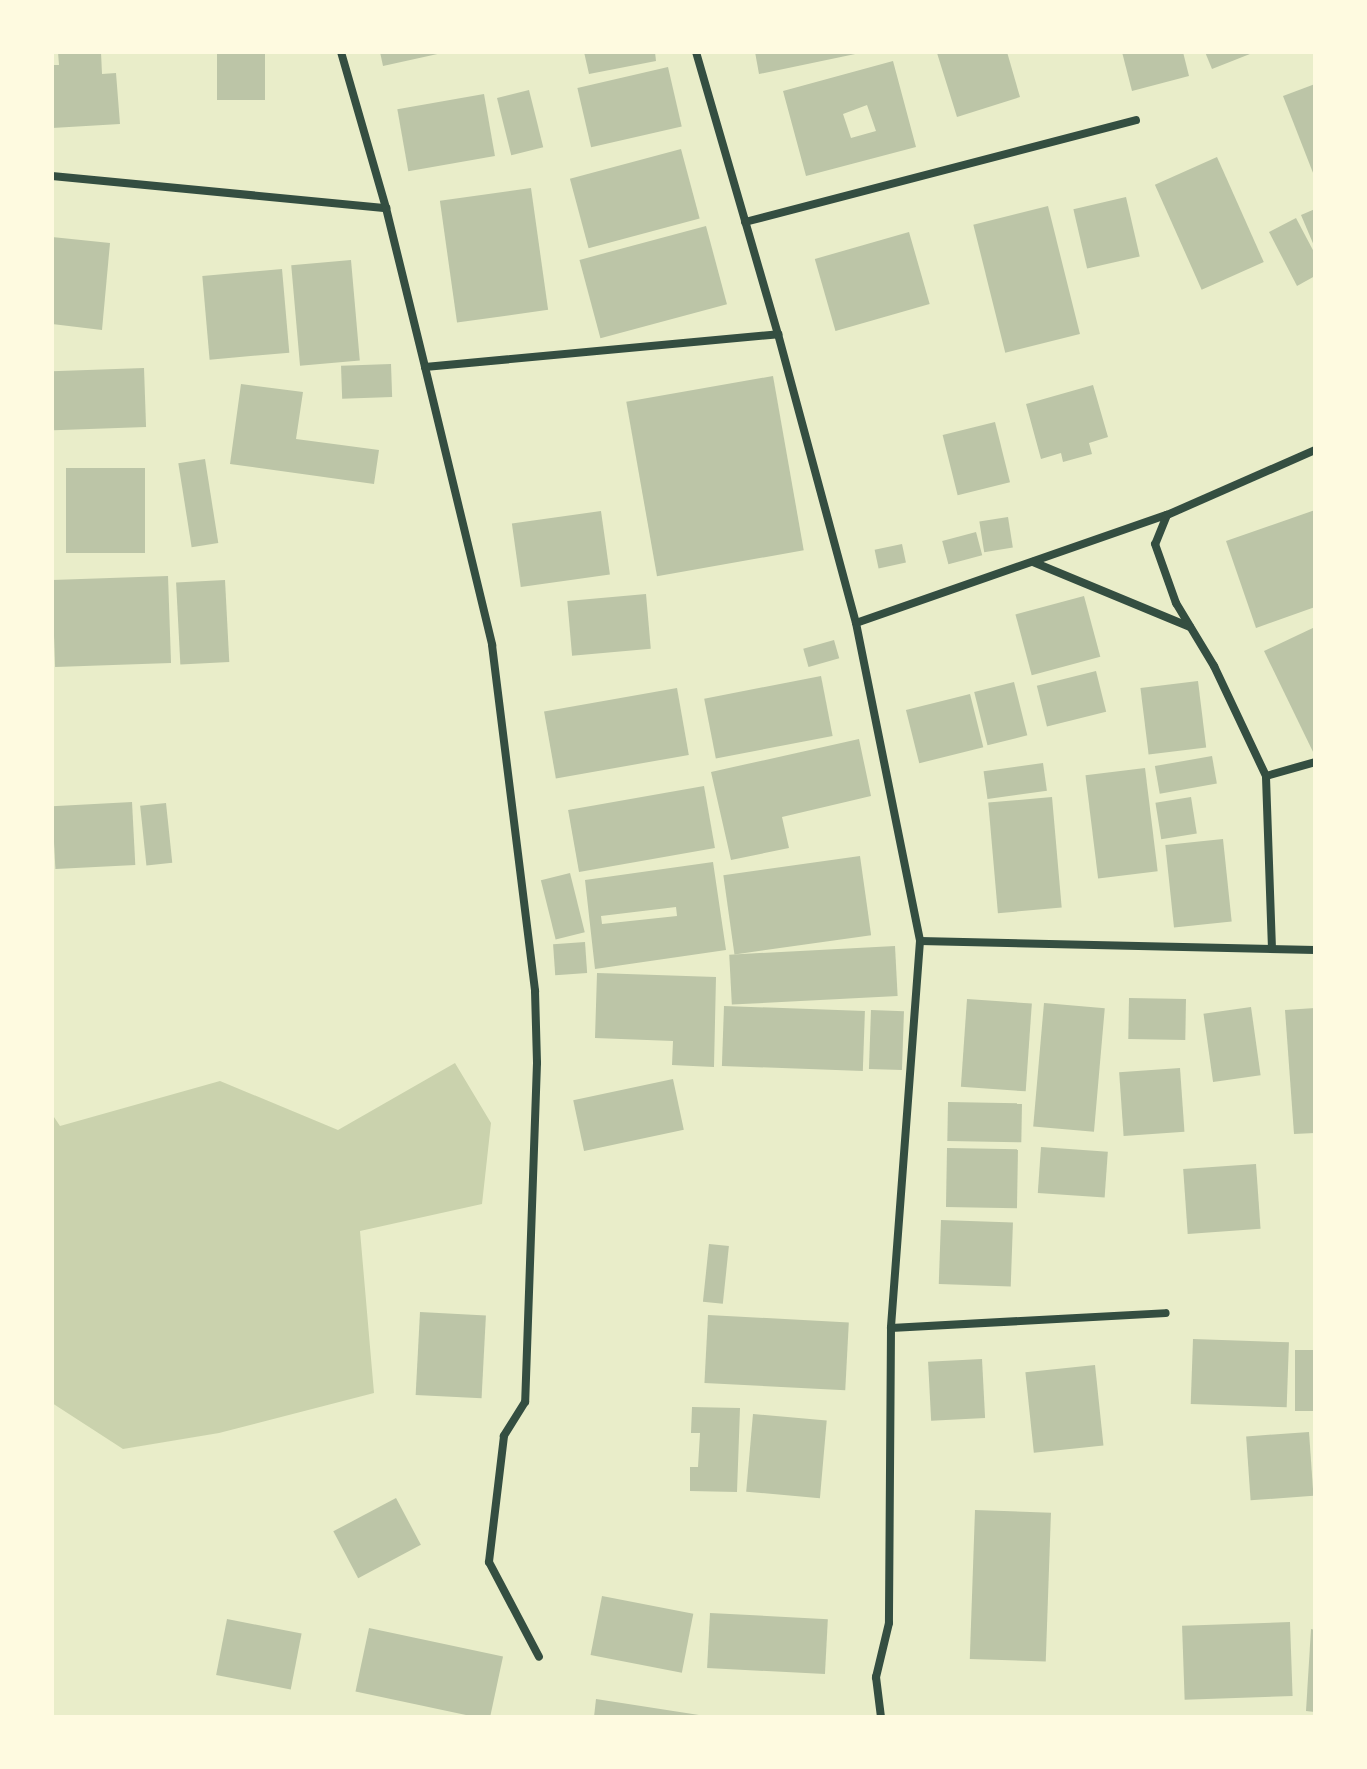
<!DOCTYPE html>
<style>
body{margin:0}
#map{position:relative;width:1367px;height:1769px;overflow:hidden;background:#e9edc9;font-family:"IBM Plex Serif",serif}
div>[style]{position:absolute}
.green>*{inset:0;background:#cad2ad}
.building>*{inset:0;background:#bcc5a7;transform-origin:0 0}
.minor>*{height:8px;margin:-4px;padding:0 4px;transform-origin:4px;border-radius:4px;background:#344e41}
span{translate:-50% -50%;white-space:nowrap;text-align:center;line-height:1.15;-webkit-text-stroke:8px #fefae0;paint-order:stroke}
.frame{position:absolute;inset:0;border:54px solid #fefae0;pointer-events:none}
</style>
<div id="map">
<div class="green">
<div style="clip-path:polygon(455px 1063px,491px 1123px,482px 1204px,360px 1231px,374px 1393px,219px 1433px,123px 1449px,52px 1403px,52px 1114px,60px 1126px,220px 1081px,338px 1130px)"></div>
</div>
<div class="building">
<div style="clip-path:polygon(58px 52px,101px 52px,102px 74px,116px 73px,120px 124px,52px 128px,52px 65px,59px 65px)"></div>
<div style="left:217px;top:52px;width:48px;height:48px"></div>
<div style="clip-path:polygon(380px 52px,442px 52px,442px 53px,383px 66px)"></div>
<div style="clip-path:polygon(584px 52px,655px 52px,656px 61px,589px 74px)"></div>
<div style="clip-path:polygon(755px 52px,860px 52px,860px 53px,759px 74px)"></div>
<div style="clip-path:polygon(1007px 52px,1020px 97px,957px 117px,937px 53px)"></div>
<div style="clip-path:polygon(1122px 52px,1183px 52px,1189px 76px,1132px 91px)"></div>
<div style="clip-path:polygon(1205px 52px,1255px 52px,1212px 69px)"></div>
<div style="clip-path:polygon(evenodd,893px 61px,916px 147px,806px 176px,783px 91px,893px 61px,867px 105px,876px 131px,851px 138px,843px 114px,867px 105px)"></div>
<div style="left:668px;top:67px;width:61px;height:93px;rotate:77deg"></div>
<div style="clip-path:polygon(1315px 84px,1315px 178px,1283px 96px)"></div>
<div style="left:529px;top:90px;width:59px;height:33px;rotate:76deg"></div>
<div style="left:484px;top:94px;width:63px;height:88px;rotate:80deg"></div>
<div style="left:681px;top:149px;width:72px;height:115px;rotate:75deg"></div>
<div style="left:1217px;top:157px;width:115px;height:68px;rotate:66deg"></div>
<div style="left:531px;top:188px;width:123px;height:92px;rotate:82deg"></div>
<div style="left:1126px;top:197px;width:61px;height:54px;rotate:77deg"></div>
<div style="left:1048px;top:206px;width:132px;height:77px;rotate:76deg"></div>
<div style="clip-path:polygon(1315px 209px,1315px 248px,1301px 215px)"></div>
<div style="clip-path:polygon(1296px 218px,1315px 254px,1315px 276px,1297px 286px,1269px 232px)"></div>
<div style="left:706px;top:226px;width:81px;height:131px;rotate:75deg"></div>
<div style="left:909px;top:232px;width:75px;height:98px;rotate:74deg"></div>
<div style="clip-path:polygon(52px 237px,110px 243px,102px 330px,52px 324px)"></div>
<div style="left:351px;top:260px;width:101px;height:60px;rotate:85deg"></div>
<div style="left:282px;top:269px;width:84px;height:80px;rotate:85deg"></div>
<div style="left:391px;top:364px;width:33px;height:50px;rotate:88deg"></div>
<div style="left:144px;top:368px;width:59px;height:92px;rotate:88deg"></div>
<div style="left:773px;top:376px;width:177px;height:149px;rotate:80deg"></div>
<div style="clip-path:polygon(241px 384px,303px 392px,296px 439px,379px 450px,374px 484px,230px 464px)"></div>
<div style="clip-path:polygon(1093px 385px,1108px 437px,1089px 443px,1092px 454px,1063px 462px,1061px 453px,1041px 459px,1026px 404px)"></div>
<div style="left:995px;top:422px;width:62px;height:54px;rotate:76deg"></div>
<div style="left:205px;top:459px;width:85px;height:27px;rotate:81deg"></div>
<div style="left:66px;top:468px;width:79px;height:85px"></div>
<div style="clip-path:polygon(1315px 510px,1315px 607px,1256px 628px,1226px 541px)"></div>
<div style="left:601px;top:511px;width:64px;height:90px;rotate:82deg"></div>
<div style="left:1008px;top:517px;width:31px;height:29px;rotate:81deg"></div>
<div style="left:976px;top:532px;width:24px;height:35px;rotate:75deg"></div>
<div style="left:902px;top:544px;width:19px;height:28px;rotate:78deg"></div>
<div style="left:168px;top:576px;width:87px;height:116px;rotate:88deg"></div>
<div style="left:225px;top:580px;width:82px;height:49px;rotate:87deg"></div>
<div style="left:646px;top:594px;width:55px;height:79px;rotate:85deg"></div>
<div style="left:1084px;top:596px;width:63px;height:71px;rotate:75deg"></div>
<div style="clip-path:polygon(1315px 627px,1315px 756px,1264px 651px)"></div>
<div style="left:834px;top:640px;width:19px;height:32px;rotate:74deg"></div>
<div style="left:1096px;top:671px;width:42px;height:61px;rotate:76deg"></div>
<div style="left:821px;top:676px;width:61px;height:119px;rotate:79deg"></div>
<div style="left:1198px;top:681px;width:67px;height:58px;rotate:83deg"></div>
<div style="left:1014px;top:682px;width:55px;height:41px;rotate:76deg"></div>
<div style="left:677px;top:688px;width:68px;height:135px;rotate:80deg"></div>
<div style="left:970px;top:694px;width:55px;height:66px;rotate:76deg"></div>
<div style="clip-path:polygon(859px 739px,871px 796px,782px 817px,789px 848px,731px 860px,711px 772px)"></div>
<div style="left:1212px;top:756px;width:28px;height:58px;rotate:80deg"></div>
<div style="left:1043px;top:763px;width:28px;height:60px;rotate:82deg"></div>
<div style="left:1145px;top:768px;width:104px;height:60px;rotate:83deg"></div>
<div style="left:704px;top:786px;width:63px;height:138px;rotate:80deg"></div>
<div style="left:1052px;top:797px;width:111px;height:64px;rotate:85deg"></div>
<div style="left:1191px;top:797px;width:37px;height:36px;rotate:81deg"></div>
<div style="left:132px;top:802px;width:63px;height:80px;rotate:87deg"></div>
<div style="left:166px;top:803px;width:60px;height:26px;rotate:84deg"></div>
<div style="left:1223px;top:839px;width:83px;height:58px;rotate:84deg"></div>
<div style="left:860px;top:856px;width:80px;height:138px;rotate:82deg"></div>
<div style="clip-path:polygon(evenodd,713px 862px,726px 950px,595px 969px,585px 880px,713px 862px,676px 907px,677px 916px,602px 924px,601px 916px,676px 907px)"></div>
<div style="left:570px;top:873px;width:61px;height:30px;rotate:76deg"></div>
<div style="left:585px;top:942px;width:31px;height:32px;rotate:86deg"></div>
<div style="left:895px;top:946px;width:50px;height:166px;rotate:87deg"></div>
<div style="clip-path:polygon(597px 973px,716px 977px,714px 1067px,672px 1065px,673px 1041px,595px 1038px)"></div>
<div style="left:1129px;top:998px;width:57px;height:41px;rotate:1deg"></div>
<div style="left:967px;top:999px;width:65px;height:88px;rotate:4deg"></div>
<div style="left:1044px;top:1003px;width:61px;height:124px;rotate:5deg"></div>
<div style="left:724px;top:1006px;width:141px;height:60px;rotate:2deg"></div>
<div style="left:1251px;top:1007px;width:69px;height:48px;rotate:82deg"></div>
<div style="clip-path:polygon(1315px 1008px,1315px 1133px,1294px 1134px,1285px 1010px)"></div>
<div style="left:871px;top:1010px;width:33px;height:59px;rotate:2deg"></div>
<div style="left:1180px;top:1068px;width:64px;height:61px;rotate:86deg"></div>
<div style="left:673px;top:1079px;width:52px;height:102px;rotate:78deg"></div>
<div style="left:948px;top:1102px;width:74px;height:39px;rotate:1deg"></div>
<div style="left:1041px;top:1147px;width:67px;height:46px;rotate:4deg"></div>
<div style="left:947px;top:1148px;width:71px;height:59px;rotate:1deg"></div>
<div style="left:1256px;top:1164px;width:65px;height:73px;rotate:86deg"></div>
<div style="left:941px;top:1220px;width:72px;height:64px;rotate:2deg"></div>
<div style="left:709px;top:1244px;width:20px;height:58px;rotate:6deg"></div>
<div style="left:420px;top:1312px;width:66px;height:83px;rotate:3deg"></div>
<div style="left:708px;top:1315px;width:141px;height:68px;rotate:3deg"></div>
<div style="left:1193px;top:1339px;width:96px;height:65px;rotate:2deg"></div>
<div style="left:1295px;top:1350px;width:20px;height:61px"></div>
<div style="left:982px;top:1359px;width:59px;height:54px;rotate:87deg"></div>
<div style="left:1095px;top:1365px;width:81px;height:70px;rotate:84deg"></div>
<div style="clip-path:polygon(692px 1407px,740px 1408px,737px 1492px,690px 1491px,690px 1467px,698px 1467px,700px 1433px,691px 1433px)"></div>
<div style="left:753px;top:1414px;width:74px;height:78px;rotate:5deg"></div>
<div style="left:1309px;top:1432px;width:64px;height:63px;rotate:86deg"></div>
<div style="left:396px;top:1498px;width:53px;height:71px;rotate:62deg"></div>
<div style="left:975px;top:1510px;width:76px;height:149px;rotate:2deg"></div>
<div style="left:602px;top:1596px;width:93px;height:60px;rotate:11deg"></div>
<div style="left:710px;top:1613px;width:118px;height:55px;rotate:3deg"></div>
<div style="left:227px;top:1619px;width:76px;height:57px;rotate:11deg"></div>
<div style="left:1290px;top:1622px;width:74px;height:108px;rotate:88deg"></div>
<div style="left:369px;top:1628px;width:137px;height:65px;rotate:12deg"></div>
<div style="clip-path:polygon(1311px 1629px,1315px 1630px,1315px 1712px,1306px 1711px)"></div>
<div style="clip-path:polygon(596px 1699px,699px 1715px,699px 1717px,594px 1717px)"></div>
</div>
<div class="minor">
<div style="left:341px;top:52px;width:162px;rotate:73.9deg"></div>
<div style="left:696px;top:52px;width:294px;rotate:73.8deg"></div>
<div style="left:52px;top:176px;width:336px;rotate:5.5deg"></div>
<div style="left:386px;top:208px;width:164px;rotate:76.2deg"></div>
<div style="left:425px;top:367px;width:355px;rotate:-5.3deg"></div>
<div style="left:778px;top:334px;width:299px;rotate:74.9deg"></div>
<div style="left:856px;top:623px;width:329px;rotate:-19.2deg"></div>
<div style="left:1167px;top:515px;width:162px;rotate:-23.7deg"></div>
<div style="left:745px;top:222px;width:404px;rotate:-14.6deg"></div>
<div style="left:425px;top:367px;width:286px;rotate:76.4deg"></div>
<div style="left:492px;top:645px;width:349px;rotate:82.9deg"></div>
<div style="left:535px;top:991px;width:72px;rotate:88.4deg"></div>
<div style="left:537px;top:1063px;width:339px;rotate:92deg"></div>
<div style="left:525px;top:1402px;width:40px;rotate:122deg"></div>
<div style="left:504px;top:1436px;width:127px;rotate:96.8deg"></div>
<div style="left:489px;top:1562px;width:107px;rotate:62.2deg"></div>
<div style="left:1167px;top:515px;width:31px;rotate:112deg"></div>
<div style="left:1155px;top:544px;width:63px;rotate:70.4deg"></div>
<div style="left:1176px;top:603px;width:74px;rotate:58.9deg"></div>
<div style="left:1214px;top:666px;width:122px;rotate:64.7deg"></div>
<div style="left:1033px;top:562px;width:170px;rotate:22.5deg"></div>
<div style="left:856px;top:623px;width:324px;rotate:78.6deg"></div>
<div style="left:920px;top:941px;width:388px;rotate:94.3deg"></div>
<div style="left:891px;top:1328px;width:295px;rotate:90.4deg"></div>
<div style="left:889px;top:1623px;width:56px;rotate:103.5deg"></div>
<div style="left:876px;top:1677px;width:40px;rotate:82.9deg"></div>
<div style="left:920px;top:941px;width:395px;rotate:1.3deg"></div>
<div style="left:1272px;top:949px;width:173px;rotate:-92deg"></div>
<div style="left:1266px;top:776px;width:51px;rotate:-15.9deg"></div>
<div style="left:891px;top:1328px;width:275px;rotate:-3.1deg"></div>
</div>
<div class="frame"></div>
</div>
